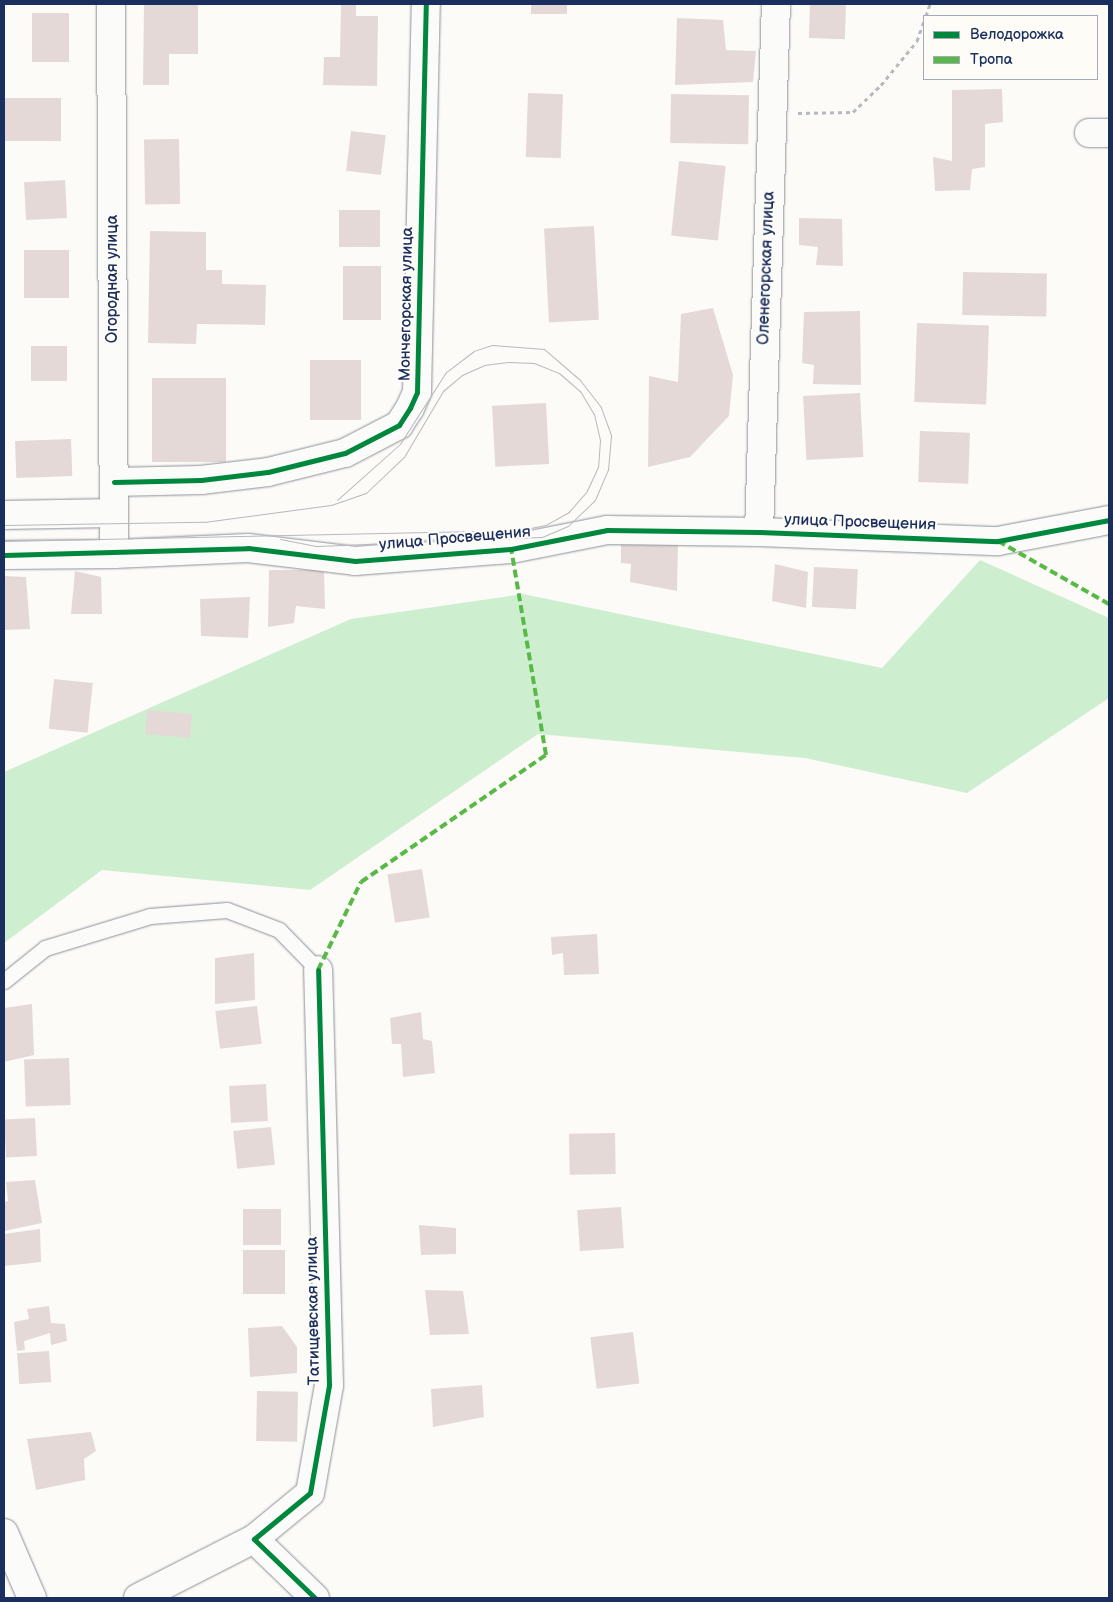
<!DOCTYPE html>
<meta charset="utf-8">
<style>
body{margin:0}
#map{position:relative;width:1113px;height:1602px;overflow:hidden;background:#fcfbf8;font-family:"Balsamiq Sans",sans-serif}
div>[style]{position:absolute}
.green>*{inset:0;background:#cdefcf}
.building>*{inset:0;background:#e4d9d6;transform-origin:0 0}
.path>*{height:3px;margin-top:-1.5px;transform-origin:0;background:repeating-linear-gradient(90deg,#b6b9bd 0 4px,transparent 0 8px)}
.roads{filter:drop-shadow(0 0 1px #8c9097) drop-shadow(0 0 1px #8c9097)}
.lane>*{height:15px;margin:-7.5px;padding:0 7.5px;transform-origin:7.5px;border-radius:7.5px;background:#fbfbf9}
.street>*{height:28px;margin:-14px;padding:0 14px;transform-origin:14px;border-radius:14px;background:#fbfbf9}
.secondary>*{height:28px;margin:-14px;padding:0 14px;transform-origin:14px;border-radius:14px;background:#fbfbf9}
.tram>*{height:1px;margin:-0.5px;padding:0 0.5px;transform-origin:0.5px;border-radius:0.5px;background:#b6b9bd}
.quiet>*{height:4px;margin-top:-2px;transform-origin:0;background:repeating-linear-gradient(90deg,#58b947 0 8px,transparent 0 12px)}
.cycleway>*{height:5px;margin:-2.5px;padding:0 2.5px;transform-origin:2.5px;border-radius:2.5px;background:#00873e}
span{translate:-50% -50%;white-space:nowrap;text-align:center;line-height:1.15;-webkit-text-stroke:4.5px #fdfcf7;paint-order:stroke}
.street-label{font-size:16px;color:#1b2f5e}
.frame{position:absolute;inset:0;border:5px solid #1b2f5e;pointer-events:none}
.legend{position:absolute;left:923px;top:15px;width:175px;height:65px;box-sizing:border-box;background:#fdfcf7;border:1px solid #a3aaba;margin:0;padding:6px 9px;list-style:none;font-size:15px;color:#1b2f5e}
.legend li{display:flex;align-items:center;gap:10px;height:25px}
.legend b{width:25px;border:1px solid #a3aaba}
</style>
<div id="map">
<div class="green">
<div style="clip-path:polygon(980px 560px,1109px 618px,1109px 698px,967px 793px,805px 758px,538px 734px,310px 890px,102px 870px,4px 943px,4px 772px,351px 619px,523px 594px,882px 668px)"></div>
</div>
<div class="building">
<div style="clip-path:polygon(341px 4px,356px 4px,356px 16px,378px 16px,377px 86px,323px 85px,324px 57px,340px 57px)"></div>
<div style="left:531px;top:4px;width:36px;height:10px"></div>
<div style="left:810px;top:4px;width:36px;height:34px;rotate:2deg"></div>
<div style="clip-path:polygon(144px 5px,198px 5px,198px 54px,169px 54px,169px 85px,143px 85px)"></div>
<div style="left:32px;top:13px;width:37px;height:49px"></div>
<div style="clip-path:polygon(677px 18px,723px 20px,726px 50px,756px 51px,753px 82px,675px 85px)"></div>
<div style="clip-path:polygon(1002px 89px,1003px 122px,985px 124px,985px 167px,972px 169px,970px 190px,935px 191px,933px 157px,952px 161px,952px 90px)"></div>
<div style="left:528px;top:93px;width:35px;height:64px;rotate:2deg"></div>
<div style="left:671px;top:94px;width:78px;height:49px;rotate:1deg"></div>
<div style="left:5px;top:98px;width:56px;height:43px"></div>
<div style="left:351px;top:131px;width:35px;height:40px;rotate:7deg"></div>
<div style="left:179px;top:139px;width:65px;height:35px;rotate:89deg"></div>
<div style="left:679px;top:161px;width:47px;height:75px;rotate:6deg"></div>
<div style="left:65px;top:180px;width:38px;height:41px;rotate:87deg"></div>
<div style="left:339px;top:210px;width:41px;height:37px"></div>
<div style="clip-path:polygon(799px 218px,842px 219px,843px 266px,816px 265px,818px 247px,799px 245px)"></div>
<div style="left:594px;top:226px;width:94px;height:50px;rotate:87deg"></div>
<div style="clip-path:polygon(150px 231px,206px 232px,206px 270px,222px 270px,222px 284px,266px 285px,265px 325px,197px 324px,196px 344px,148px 343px)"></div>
<div style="left:24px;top:250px;width:45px;height:48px"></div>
<div style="left:381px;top:266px;width:54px;height:38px;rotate:90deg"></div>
<div style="left:963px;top:272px;width:84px;height:43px;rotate:1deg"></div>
<div style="clip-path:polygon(713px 308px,733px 375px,729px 416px,690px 457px,648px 467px,649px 376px,678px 382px,681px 314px)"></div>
<div style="clip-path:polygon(860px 311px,861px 385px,813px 384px,814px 365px,802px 363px,804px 312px)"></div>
<div style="left:917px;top:323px;width:72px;height:79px;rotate:2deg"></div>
<div style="left:31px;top:346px;width:36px;height:35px"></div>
<div style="left:310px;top:360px;width:51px;height:60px"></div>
<div style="left:152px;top:378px;width:74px;height:84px"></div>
<div style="left:860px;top:393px;width:64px;height:57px;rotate:87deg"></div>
<div style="left:546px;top:403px;width:61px;height:54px;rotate:87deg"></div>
<div style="left:920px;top:431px;width:50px;height:51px;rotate:2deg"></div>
<div style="left:71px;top:439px;width:37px;height:56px;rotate:88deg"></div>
<div style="clip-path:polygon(621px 542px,678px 543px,677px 591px,630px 582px,631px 564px,621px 563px)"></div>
<div style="clip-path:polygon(775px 564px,808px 572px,806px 608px,772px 601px)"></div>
<div style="left:814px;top:567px;width:44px;height:40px;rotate:3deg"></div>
<div style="clip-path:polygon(269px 570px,324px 570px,325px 609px,296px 606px,294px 623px,268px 627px)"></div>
<div style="clip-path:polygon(75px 571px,101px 577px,102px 614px,71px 614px)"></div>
<div style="clip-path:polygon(4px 576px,26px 577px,30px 629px,4px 630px)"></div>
<div style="clip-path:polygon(250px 597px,248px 638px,201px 636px,200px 599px)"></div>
<div style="left:54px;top:679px;width:39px;height:50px;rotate:6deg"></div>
<div style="left:192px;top:714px;width:24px;height:45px;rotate:95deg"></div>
<div style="left:422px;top:869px;width:49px;height:35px;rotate:81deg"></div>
<div style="clip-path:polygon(597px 934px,599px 974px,564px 975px,563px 953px,552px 955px,551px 937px)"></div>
<div style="clip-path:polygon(254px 953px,255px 1000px,215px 1004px,215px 958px)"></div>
<div style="clip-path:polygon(32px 1004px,34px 1055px,4px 1062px,4px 1008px)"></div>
<div style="left:257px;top:1006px;width:38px;height:42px;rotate:83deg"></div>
<div style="clip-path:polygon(421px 1012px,423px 1039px,432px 1041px,435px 1073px,403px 1077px,401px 1044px,392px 1044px,390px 1018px)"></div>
<div style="left:69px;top:1058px;width:47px;height:45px;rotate:88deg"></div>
<div style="left:266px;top:1084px;width:37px;height:37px;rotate:87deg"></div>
<div style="left:35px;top:1118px;width:38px;height:31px;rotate:87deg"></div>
<div style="left:271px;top:1127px;width:38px;height:38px;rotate:84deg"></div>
<div style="left:615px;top:1133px;width:41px;height:46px;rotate:89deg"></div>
<div style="clip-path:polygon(35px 1180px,42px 1223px,4px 1231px,4px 1202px,8px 1201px,6px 1182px)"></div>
<div style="left:621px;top:1207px;width:41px;height:44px;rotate:86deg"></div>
<div style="left:281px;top:1209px;width:36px;height:38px;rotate:90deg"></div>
<div style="clip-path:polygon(419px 1225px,456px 1228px,456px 1254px,421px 1255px)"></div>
<div style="clip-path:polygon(40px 1229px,41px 1262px,4px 1266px,4px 1234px)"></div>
<div style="left:285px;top:1250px;width:44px;height:42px;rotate:90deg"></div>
<div style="clip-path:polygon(425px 1290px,463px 1291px,469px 1334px,430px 1335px)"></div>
<div style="clip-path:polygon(49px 1306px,51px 1323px,65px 1324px,67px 1341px,51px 1345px,50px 1333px,24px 1341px,25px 1350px,17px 1351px,14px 1322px,29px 1319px,27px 1309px)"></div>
<div style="clip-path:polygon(282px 1326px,297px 1347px,297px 1373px,250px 1377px,248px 1328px)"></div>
<div style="left:633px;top:1332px;width:52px;height:43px;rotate:83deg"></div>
<div style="left:49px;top:1351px;width:31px;height:32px;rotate:86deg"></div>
<div style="clip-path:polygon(482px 1385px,484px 1417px,433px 1427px,431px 1389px)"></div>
<div style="left:257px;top:1391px;width:41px;height:50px;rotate:1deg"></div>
<div style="clip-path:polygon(91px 1432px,96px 1451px,84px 1459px,85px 1480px,36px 1490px,27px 1439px)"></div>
</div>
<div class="path">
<div style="left:926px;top:16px;width:13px;rotate:-72deg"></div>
<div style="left:798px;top:113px;width:55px;rotate:-1deg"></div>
<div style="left:853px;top:112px;width:39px;rotate:-44deg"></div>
<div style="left:881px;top:85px;width:57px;rotate:-50.7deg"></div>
<div style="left:917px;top:41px;width:21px;rotate:-71deg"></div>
</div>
<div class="roads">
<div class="lane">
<div style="left:4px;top:981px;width:53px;rotate:-38.8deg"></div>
<div style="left:45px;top:948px;width:110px;rotate:-16.9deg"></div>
<div style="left:150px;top:916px;width:77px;rotate:-4.5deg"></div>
<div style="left:227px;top:910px;width:56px;rotate:21deg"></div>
<div style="left:279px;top:930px;width:56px;rotate:45.7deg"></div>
</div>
<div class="street">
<div style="left:1089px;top:133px;width:20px"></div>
<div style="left:114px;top:482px;width:87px;rotate:-1.3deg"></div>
<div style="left:201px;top:480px;width:67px;rotate:-6.8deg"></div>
<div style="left:268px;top:472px;width:79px;rotate:-13.9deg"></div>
<div style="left:345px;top:453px;width:61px;rotate:-27.4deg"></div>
<div style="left:399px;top:425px;width:20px;rotate:-57deg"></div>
<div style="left:410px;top:408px;width:17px;rotate:-66deg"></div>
<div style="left:417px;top:392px;width:388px;rotate:-88.7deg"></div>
<div style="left:4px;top:515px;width:110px;rotate:-1deg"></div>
<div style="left:759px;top:532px;width:528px;rotate:-88.16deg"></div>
<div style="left:114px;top:554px;width:134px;rotate:-2.6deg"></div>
<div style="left:248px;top:548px;width:108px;rotate:6.9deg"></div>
<div style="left:355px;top:561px;width:156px;rotate:-4.4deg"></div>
<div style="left:511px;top:549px;width:98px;rotate:-11.2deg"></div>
<div style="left:607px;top:530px;width:152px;rotate:0.8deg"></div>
<div style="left:759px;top:532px;width:239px;rotate:2.2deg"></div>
<div style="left:998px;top:541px;width:113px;rotate:-10.7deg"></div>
<div style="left:4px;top:1533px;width:71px;rotate:66.7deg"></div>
<div style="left:138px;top:1598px;width:130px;rotate:-27deg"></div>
<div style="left:315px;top:1598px;width:85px;rotate:-136deg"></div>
<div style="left:254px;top:1539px;width:72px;rotate:-39.4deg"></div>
<div style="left:310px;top:1493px;width:110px;rotate:-80deg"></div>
<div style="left:329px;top:1385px;width:415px;rotate:-91.5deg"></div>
</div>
<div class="secondary">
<div style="left:4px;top:555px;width:110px;rotate:-0.5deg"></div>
<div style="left:114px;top:554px;width:550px;rotate:-90.31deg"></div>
</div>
</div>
<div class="tram">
<div style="left:4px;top:525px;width:200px;rotate:-0.9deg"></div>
<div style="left:204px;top:522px;width:128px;rotate:-7.6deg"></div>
<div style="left:331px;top:505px;width:37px;rotate:-19deg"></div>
<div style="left:366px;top:493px;width:52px;rotate:-43.5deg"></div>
<div style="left:404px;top:457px;width:77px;rotate:-59.4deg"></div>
<div style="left:443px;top:391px;width:25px;rotate:-40deg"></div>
<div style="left:462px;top:375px;width:24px;rotate:-24deg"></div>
<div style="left:484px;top:365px;width:24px;rotate:-7deg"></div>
<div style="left:508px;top:362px;width:26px;rotate:2deg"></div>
<div style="left:534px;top:363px;width:27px;rotate:22deg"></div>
<div style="left:559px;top:373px;width:28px;rotate:41deg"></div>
<div style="left:580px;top:391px;width:27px;rotate:59deg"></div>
<div style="left:594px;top:414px;width:27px;rotate:77deg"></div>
<div style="left:600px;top:440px;width:27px;rotate:94deg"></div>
<div style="left:598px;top:467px;width:26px;rotate:115deg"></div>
<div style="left:587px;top:491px;width:28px;rotate:131deg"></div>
<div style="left:569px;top:512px;width:26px;rotate:151deg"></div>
<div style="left:546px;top:525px;width:26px;rotate:169deg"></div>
<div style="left:520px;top:530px;width:516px;rotate:178.78deg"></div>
<div style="left:280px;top:539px;width:38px;rotate:11deg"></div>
<div style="left:317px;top:546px;width:225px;rotate:-2.3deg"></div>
<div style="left:542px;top:537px;width:28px;rotate:-23deg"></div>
<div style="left:568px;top:526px;width:37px;rotate:-44deg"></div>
<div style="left:595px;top:500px;width:33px;rotate:-67deg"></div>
<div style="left:608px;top:470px;width:35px;rotate:-85deg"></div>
<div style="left:611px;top:435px;width:30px;rotate:-110deg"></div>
<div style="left:601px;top:407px;width:34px;rotate:-128deg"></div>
<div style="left:580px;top:380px;width:48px;rotate:-139.3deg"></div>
<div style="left:544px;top:349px;width:52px;rotate:-175.6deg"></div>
<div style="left:492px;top:345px;width:19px;rotate:162deg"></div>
<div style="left:474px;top:351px;width:35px;rotate:143deg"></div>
<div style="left:446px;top:372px;width:85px;rotate:122.6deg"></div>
<div style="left:400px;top:444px;width:84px;rotate:138.4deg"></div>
</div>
<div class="quiet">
<div style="left:998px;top:541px;width:128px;rotate:29.6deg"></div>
<div style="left:318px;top:970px;width:98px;rotate:-64deg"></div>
<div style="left:361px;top:882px;width:224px;rotate:-34.5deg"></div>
<div style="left:546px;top:755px;width:209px;rotate:-99.6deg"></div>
</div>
<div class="cycleway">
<div style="left:114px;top:482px;width:87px;rotate:-1.3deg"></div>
<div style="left:201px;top:480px;width:67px;rotate:-6.8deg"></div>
<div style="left:268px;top:472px;width:79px;rotate:-13.9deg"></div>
<div style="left:345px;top:453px;width:61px;rotate:-27.4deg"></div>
<div style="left:399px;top:425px;width:20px;rotate:-57deg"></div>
<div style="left:410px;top:408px;width:17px;rotate:-66deg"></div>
<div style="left:417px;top:392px;width:388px;rotate:-88.7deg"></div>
<div style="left:4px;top:555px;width:244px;rotate:-1.6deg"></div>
<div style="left:248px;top:548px;width:108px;rotate:6.9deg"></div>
<div style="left:355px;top:561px;width:156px;rotate:-4.4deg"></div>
<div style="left:511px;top:549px;width:98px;rotate:-11.2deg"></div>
<div style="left:607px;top:530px;width:152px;rotate:0.8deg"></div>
<div style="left:759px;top:532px;width:239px;rotate:2.2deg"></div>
<div style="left:998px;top:541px;width:113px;rotate:-10.7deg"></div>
<div style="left:315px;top:1598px;width:85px;rotate:-136deg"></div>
<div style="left:254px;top:1539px;width:72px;rotate:-39.4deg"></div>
<div style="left:310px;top:1493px;width:110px;rotate:-80deg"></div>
<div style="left:329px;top:1385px;width:415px;rotate:-91.5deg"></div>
</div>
<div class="street-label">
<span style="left:767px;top:268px;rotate:-88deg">Оленегорская улица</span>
<span style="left:113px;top:279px;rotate:-90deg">Огородная улица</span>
<span style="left:407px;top:304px;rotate:-89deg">Мончегорская улица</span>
<span style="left:860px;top:523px;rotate:2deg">улица Просвещения</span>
<span style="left:455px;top:539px;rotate:-5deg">улица Просвещения</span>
<span style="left:314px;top:1311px;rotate:-91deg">Татищевская улица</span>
</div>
<div class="frame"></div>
<ul class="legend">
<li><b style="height:6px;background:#00873e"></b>Велодорожка</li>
<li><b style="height:6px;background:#58b947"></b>Тропа</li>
</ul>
</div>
